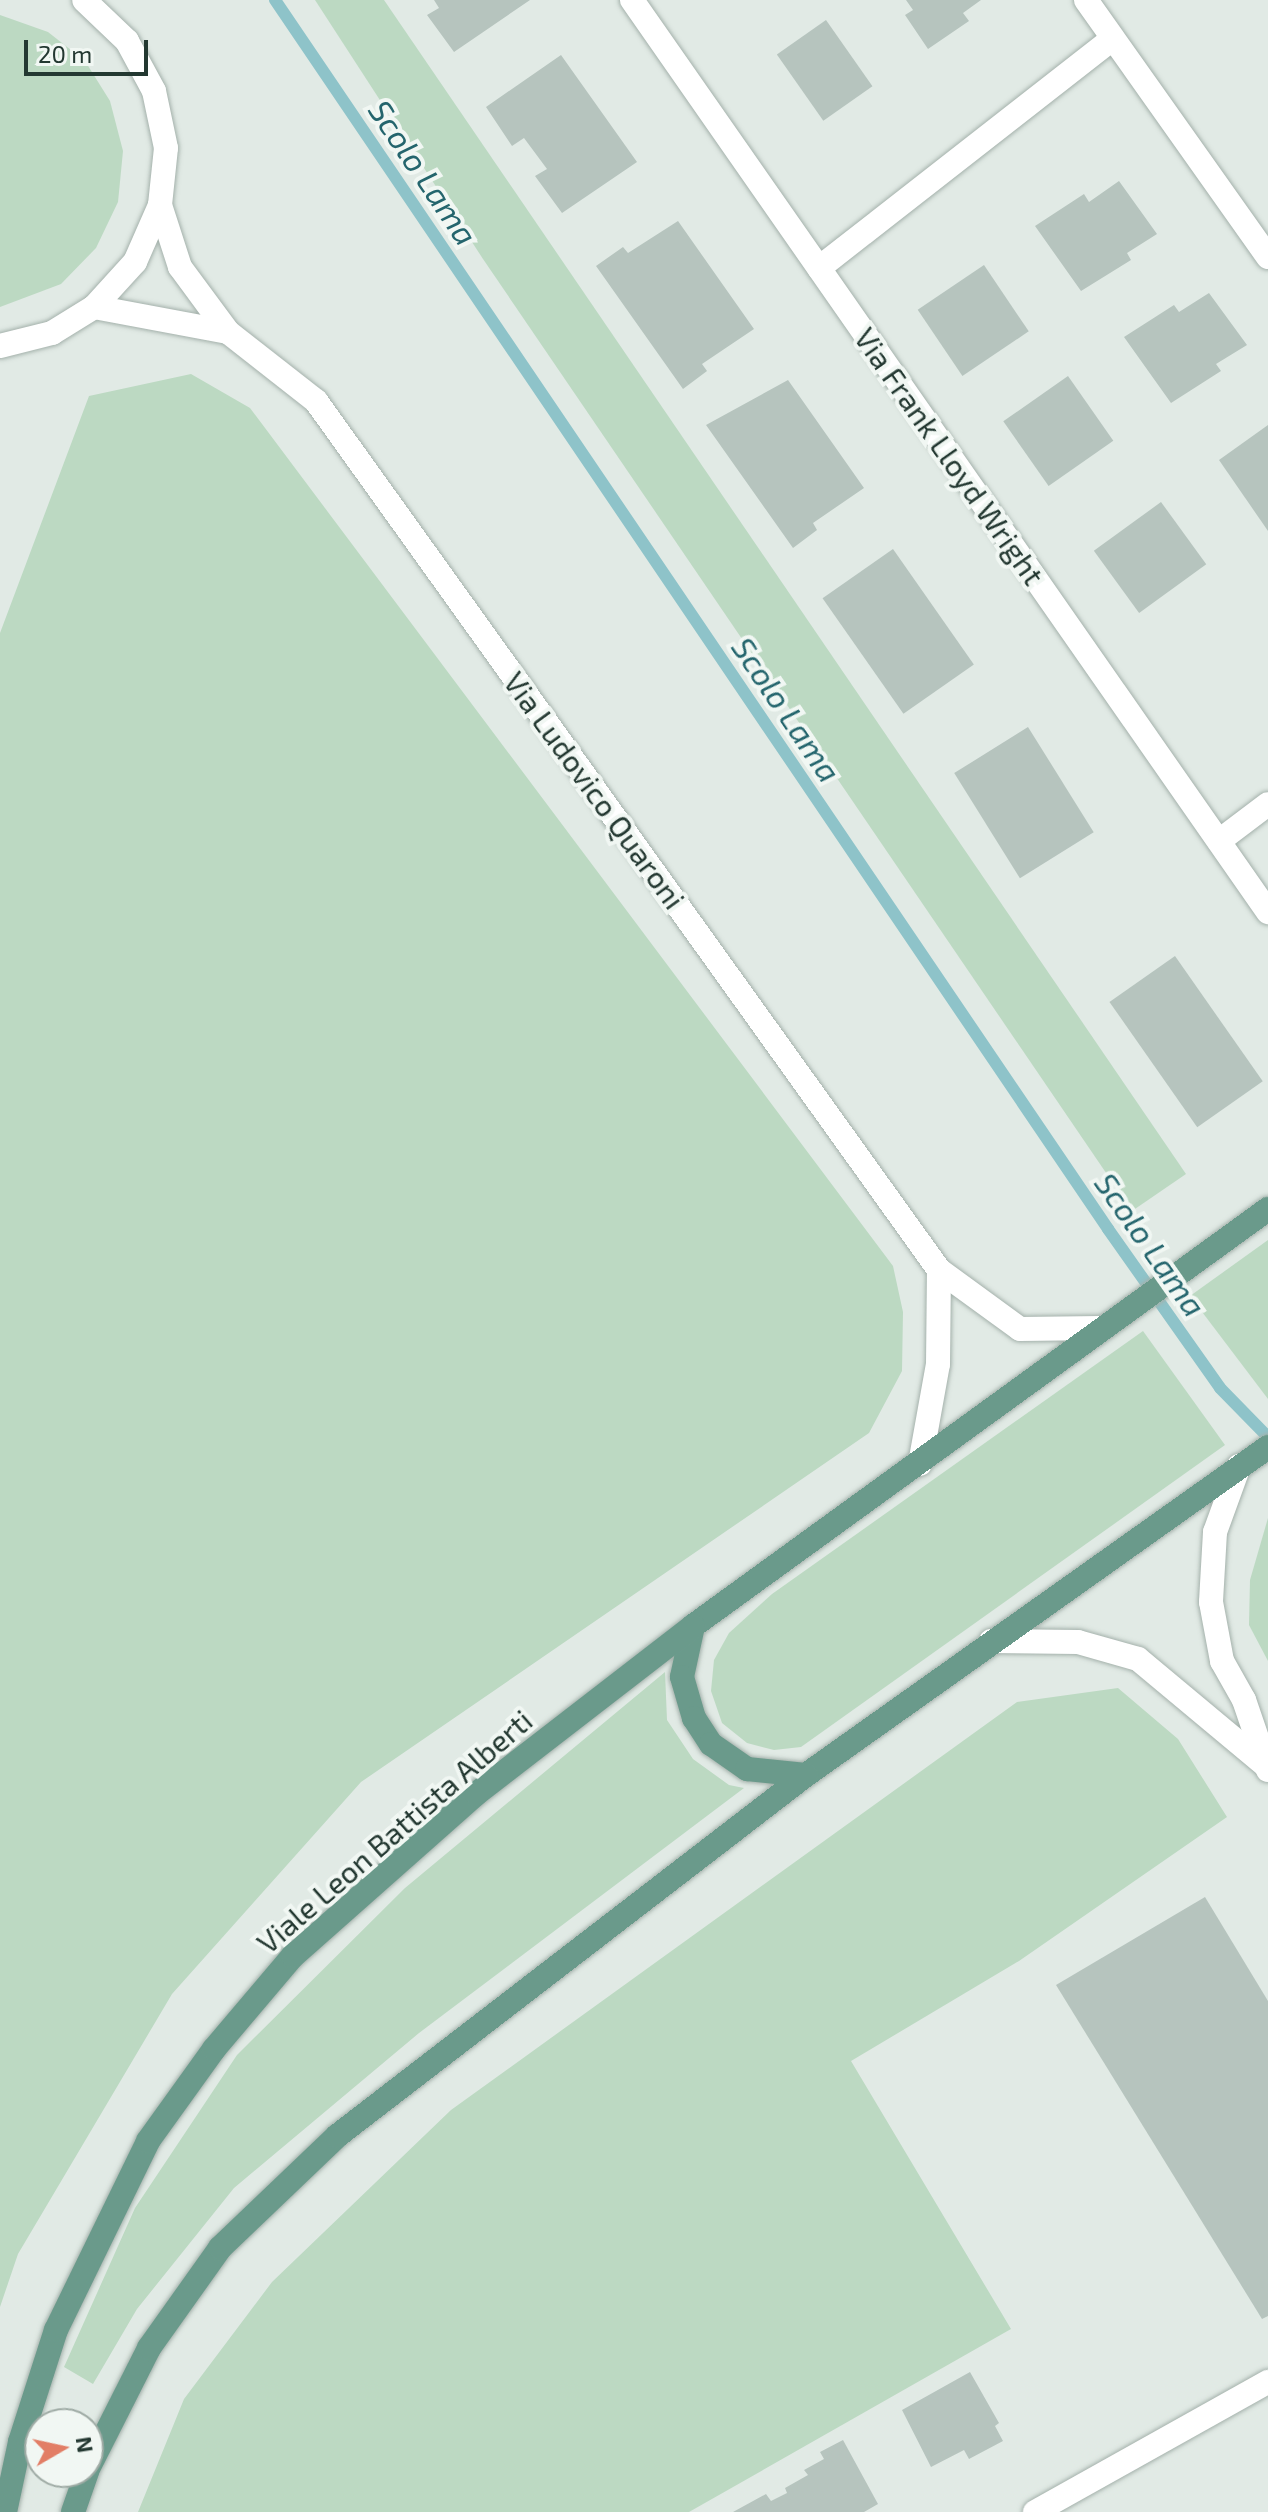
<!DOCTYPE html>
<style>
body{margin:0}
#map{position:relative;width:1268px;height:2512px;overflow:hidden;background:#e1eae5;font-family:"Exo 2",sans-serif}
div>[style]{position:absolute}
.green>*{inset:0;background:#bcd9c2}
.stream>*{height:12px;margin:-6px;padding:0 6px;transform-origin:6px;border-radius:6px;background:#8ec3c9}
.building>*{inset:0;background:#b6c4be;transform-origin:0 0}
.roads{filter:drop-shadow(0 0 2px #a4b1ab) drop-shadow(0 0 2px #a4b1ab)}
.minor>*{height:24px;margin:-12px;padding:0 12px;transform-origin:12px;border-radius:12px;background:#fff}
.major>*{height:24px;margin:-12px;padding:0 12px;transform-origin:12px;border-radius:12px;background:#6a9a8b}
span{translate:-50% -50%;white-space:nowrap;text-align:center;line-height:1.15;-webkit-text-stroke:8px #f1f7f3;paint-order:stroke}
.street-label{font-size:30px;color:#233831}
.water-label{font-size:32px;color:#24656d;font-style:italic}
.north{position:absolute;left:24px;top:2408px;width:80px;height:80px;box-sizing:border-box;background:#f1f7f3;border:2px solid #9faba5;border-radius:50%;rotate:81deg;font-size:22px;font-weight:700;line-height:32px;text-align:center;color:#233831}
.north::after{content:'';display:block;margin:auto;width:28px;height:36px;background:#e27e66;clip-path:polygon(50% 0,100% 100%,50% 72%,0 100%)}
.scale{position:absolute;left:24px;top:40px;width:124px;height:36px;box-sizing:border-box;border:4px solid #233831;border-top:0;padding-left:10px;font-size:24px;line-height:28px;white-space:nowrap;color:#233831;-webkit-text-stroke:6px #f1f7f3;paint-order:stroke}
</style>
<div id="map">
<div class="green">
<div style="clip-path:polygon(315px 0,384px 0,1186px 1174px,1132px 1211px,483px 259px)"></div>
<div style="clip-path:polygon(0 15px,48px 32px,85px 61px,110px 101px,123px 151px,118px 202px,96px 248px,61px 284px,0 307px)"></div>
<div style="clip-path:polygon(191px 374px,250px 408px,893px 1266px,903px 1312px,902px 1371px,869px 1433px,361px 1782px,172px 1994px,18px 2254px,0 2307px,0 633px,89px 396px)"></div>
<div style="clip-path:polygon(1268px 1240px,1268px 1399px,1190px 1296px)"></div>
<div style="clip-path:polygon(1143px 1331px,1225px 1445px,801px 1747px,774px 1750px,747px 1743px,722px 1723px,711px 1691px,714px 1660px,729px 1633px,772px 1594px)"></div>
<div style="clip-path:polygon(1268px 1518px,1268px 1661px,1249px 1625px,1250px 1580px)"></div>
<div style="clip-path:polygon(665px 1672px,667px 1720px,693px 1759px,729px 1785px,744px 1788px,419px 2033px,234px 2188px,137px 2309px,93px 2384px,64px 2367px,135px 2208px,237px 2055px,405px 1888px)"></div>
<div style="clip-path:polygon(1118px 1688px,1178px 1739px,1227px 1817px,1019px 1961px,851px 2061px,1011px 2329px,689px 2512px,138px 2512px,184px 2399px,272px 2282px,451px 2110px,1017px 1702px)"></div>
</div>
<div class="stream">
<div style="left:275px;top:0;width:1485px;rotate:55.87deg"></div>
<div style="left:1108px;top:1229px;width:194px;rotate:54.8deg"></div>
<div style="left:1220px;top:1388px;width:69px;rotate:45.6deg"></div>
</div>
<div class="building">
<div style="clip-path:polygon(434px 0,530px 0,454px 52px,427px 15px,439px 8px)"></div>
<div style="clip-path:polygon(906px 0,981px 0,963px 13px,969px 21px,928px 49px,905px 15px,913px 10px)"></div>
<div style="left:826px;top:20px;width:81px;height:60px;rotate:55deg"></div>
<div style="clip-path:polygon(561px 55px,637px 162px,562px 213px,535px 176px,547px 169px,524px 138px,512px 146px,486px 107px)"></div>
<div style="clip-path:polygon(1119px 181px,1157px 234px,1127px 253px,1131px 260px,1081px 291px,1035px 226px,1084px 194px,1089px 202px)"></div>
<div style="clip-path:polygon(678px 221px,754px 329px,702px 364px,707px 371px,683px 389px,596px 266px,623px 247px,628px 253px)"></div>
<div style="left:984px;top:265px;width:80px;height:80px;rotate:56deg"></div>
<div style="clip-path:polygon(1209px 293px,1247px 345px,1216px 364px,1221px 371px,1171px 403px,1124px 337px,1174px 305px,1179px 312px)"></div>
<div style="left:1068px;top:376px;width:79px;height:79px;rotate:55deg"></div>
<div style="clip-path:polygon(788px 380px,864px 488px,813px 523px,817px 530px,793px 548px,706px 425px)"></div>
<div style="clip-path:polygon(1268px 425px,1268px 531px,1219px 460px)"></div>
<div style="left:1161px;top:502px;width:77px;height:83px;rotate:54deg"></div>
<div style="left:893px;top:549px;width:141px;height:86px;rotate:55deg"></div>
<div style="left:1028px;top:727px;width:124px;height:87px;rotate:58deg"></div>
<div style="left:1175px;top:956px;width:153px;height:80px;rotate:55deg"></div>
<div style="clip-path:polygon(1205px 1897px,1268px 2001px,1268px 2316px,1262px 2319px,1056px 1985px)"></div>
<div style="clip-path:polygon(970px 2372px,999px 2423px,995px 2426px,1003px 2441px,969px 2459px,964px 2450px,931px 2467px,902px 2410px)"></div>
<div style="clip-path:polygon(843px 2440px,878px 2504px,864px 2512px,733px 2512px,766px 2494px,771px 2501px,787px 2493px,785px 2488px,808px 2475px,804px 2470px,824px 2459px,820px 2452px)"></div>
</div>
<div class="roads">
<div class="minor">
<div style="left:632px;top:0;width:1112px;rotate:55.11deg"></div>
<div style="left:1086px;top:0;width:315px;rotate:54.7deg"></div>
<div style="left:160px;top:205px;width:65px;rotate:72.1deg"></div>
<div style="left:180px;top:267px;width:81px;rotate:53.6deg"></div>
<div style="left:228px;top:332px;width:112px;rotate:38.1deg"></div>
<div style="left:316px;top:401px;width:1069px;rotate:54.36deg"></div>
<div style="left:939px;top:1270px;width:100px;rotate:36.1deg"></div>
<div style="left:1020px;top:1329px;width:81px;rotate:-0.7deg"></div>
<div style="left:819px;top:268px;width:372px;rotate:-38deg"></div>
<div style="left:94px;top:307px;width:136px;rotate:10.6deg"></div>
<div style="left:0;top:346px;width:54px;rotate:-14deg"></div>
<div style="left:52px;top:333px;width:49px;rotate:-31.8deg"></div>
<div style="left:94px;top:307px;width:61px;rotate:-47.7deg"></div>
<div style="left:135px;top:262px;width:62px;rotate:-66.3deg"></div>
<div style="left:160px;top:205px;width:57px;rotate:-84deg"></div>
<div style="left:166px;top:148px;width:58px;rotate:-101.9deg"></div>
<div style="left:154px;top:91px;width:57px;rotate:-118.4deg"></div>
<div style="left:127px;top:41px;width:59px;rotate:-136.4deg"></div>
<div style="left:1219px;top:841px;width:61px;rotate:-37.1deg"></div>
<div style="left:920px;top:1464px;width:102px;rotate:-79.8deg"></div>
<div style="left:938px;top:1364px;width:94px;rotate:-89.4deg"></div>
<div style="left:1239px;top:1466px;width:70px;rotate:110deg"></div>
<div style="left:1215px;top:1532px;width:70px;rotate:93.3deg"></div>
<div style="left:1211px;top:1602px;width:60px;rotate:79.4deg"></div>
<div style="left:1222px;top:1661px;width:45px;rotate:60.6deg"></div>
<div style="left:1244px;top:1700px;width:74px;rotate:71.1deg"></div>
<div style="left:991px;top:1641px;width:87px;rotate:0.7deg"></div>
<div style="left:1078px;top:1642px;width:62px;rotate:15.8deg"></div>
<div style="left:1138px;top:1659px;width:164px;rotate:39.8deg"></div>
<div style="left:1035px;top:2512px;width:267px;rotate:-29.2deg"></div>
</div>
<div class="major">
<div style="left:1268px;top:1209px;width:710px;rotate:144.05deg"></div>
<div style="left:693px;top:1626px;width:52px;rotate:102.2deg"></div>
<div style="left:682px;top:1677px;width:43px;rotate:73.7deg"></div>
<div style="left:694px;top:1718px;width:31px;rotate:57deg"></div>
<div style="left:711px;top:1744px;width:44px;rotate:34.8deg"></div>
<div style="left:747px;top:1769px;width:59px;rotate:5.8deg"></div>
<div style="left:806px;top:1775px;width:567px;rotate:-35.37deg"></div>
<div style="left:88px;top:2469px;width:136px;rotate:-63.2deg"></div>
<div style="left:149px;top:2348px;width:123px;rotate:-54.6deg"></div>
<div style="left:220px;top:2248px;width:162px;rotate:-43.7deg"></div>
<div style="left:337px;top:2136px;width:592px;rotate:-37.59deg"></div>
<div style="left:5px;top:2512px;width:72px;rotate:-77.9deg"></div>
<div style="left:20px;top:2442px;width:118px;rotate:-72.2deg"></div>
<div style="left:56px;top:2330px;width:210px;rotate:-64deg"></div>
<div style="left:148px;top:2141px;width:113px;rotate:-54.3deg"></div>
<div style="left:214px;top:2049px;width:122px;rotate:-49.7deg"></div>
<div style="left:293px;top:1956px;width:244px;rotate:-41.5deg"></div>
<div style="left:476px;top:1794px;width:274px;rotate:-37.7deg"></div>
<div style="left:73px;top:2512px;width:42px;rotate:-70.7deg"></div>
</div>
</div>
<div class="street-label">
<span style="left:950px;top:456px;rotate:55deg">Via Frank Lloyd Wright</span>
<span style="left:595px;top:790px;rotate:54deg">Via Ludovico Quaroni</span>
<span style="left:394px;top:1831px;rotate:-41deg">Viale Leon Battista Alberti</span>
</div>
<div class="water-label">
<span style="left:424px;top:172px;rotate:56deg">Scolo Lama</span>
<span style="left:787px;top:709px;rotate:56deg">Scolo Lama</span>
<span style="left:1151px;top:1244px;rotate:55deg">Scolo Lama</span>
</div>
<div class="north">N</div>
<div class="scale">20 m</div>
</div>
